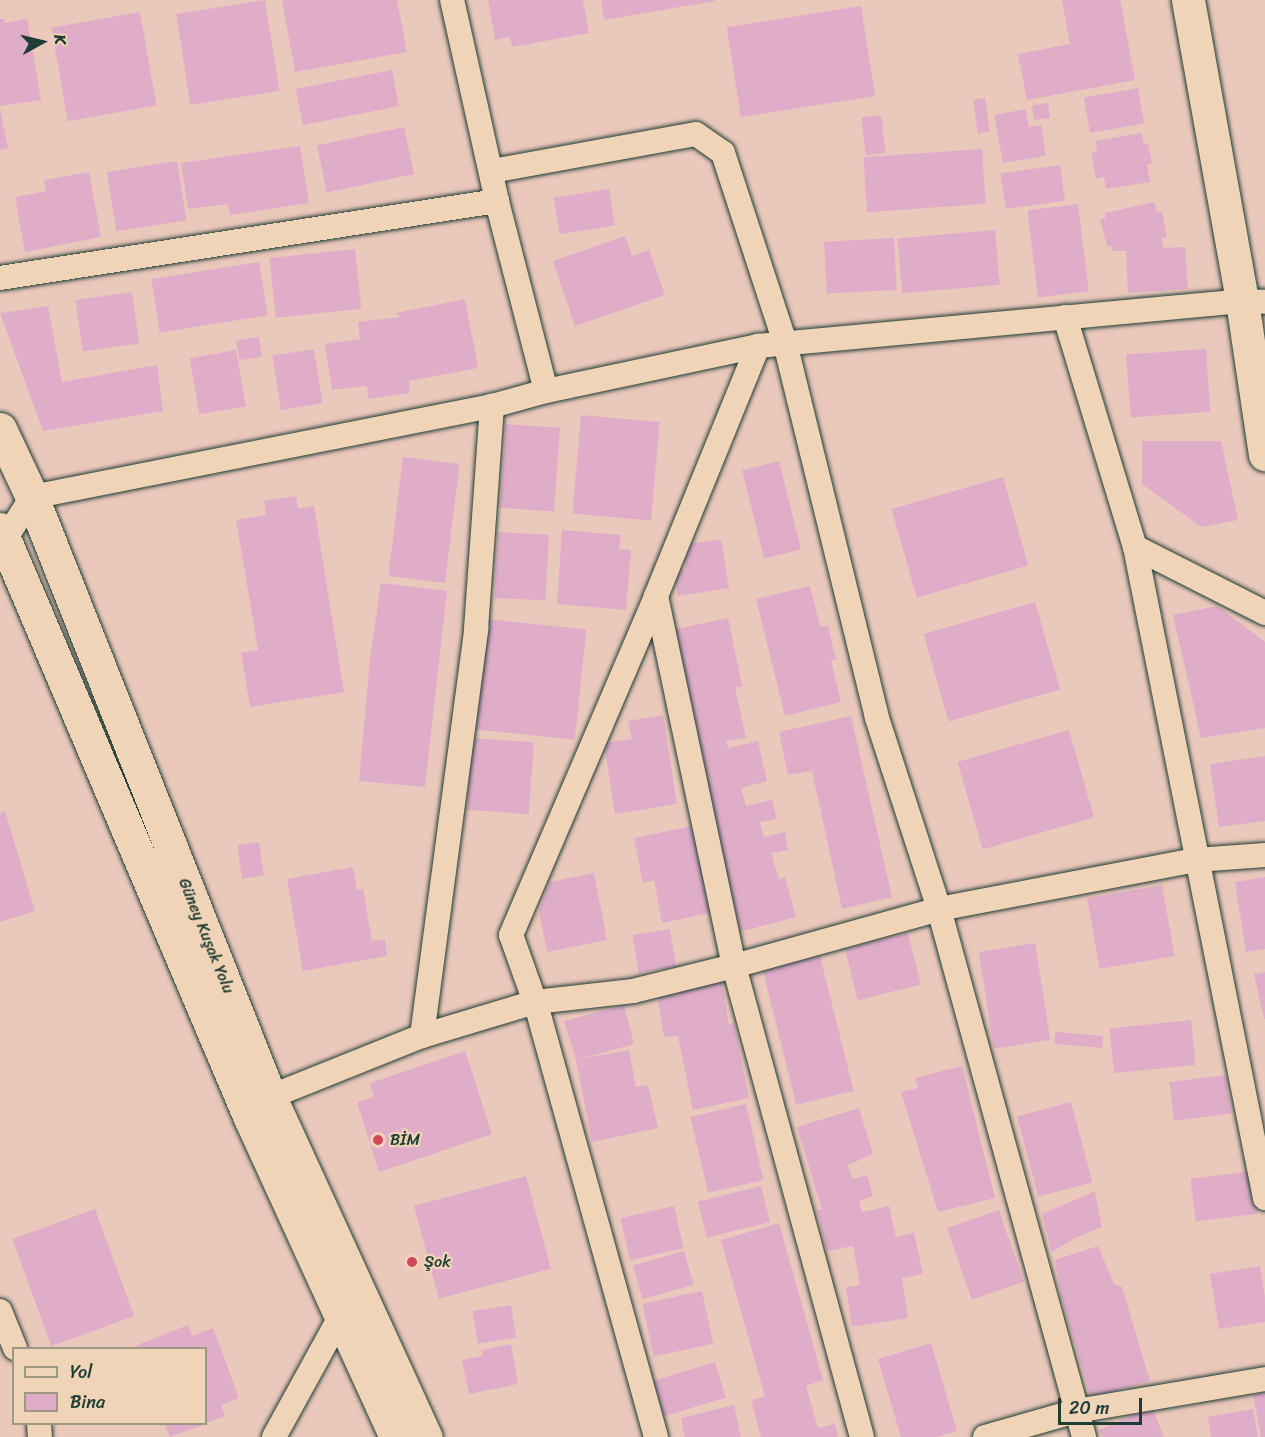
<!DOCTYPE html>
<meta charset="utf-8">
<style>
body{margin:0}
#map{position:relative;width:1265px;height:1437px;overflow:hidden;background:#ebc8bc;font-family:Sriracha,sans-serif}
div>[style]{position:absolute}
.building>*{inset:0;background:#e0adc9;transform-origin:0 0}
.roads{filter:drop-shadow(0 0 2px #1f3d34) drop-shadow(0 0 2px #1f3d34)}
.minor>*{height:24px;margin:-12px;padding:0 12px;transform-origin:12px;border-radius:12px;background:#f0d4b7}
.secondary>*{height:33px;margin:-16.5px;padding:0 16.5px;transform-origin:16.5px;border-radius:16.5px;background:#f0d4b7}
.dots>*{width:16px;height:16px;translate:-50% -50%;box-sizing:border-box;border:3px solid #f0d4b7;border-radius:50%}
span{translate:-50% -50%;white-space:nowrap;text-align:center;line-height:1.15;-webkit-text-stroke:4.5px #f0d4b7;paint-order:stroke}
.street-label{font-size:16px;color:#1f3d34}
.poi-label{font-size:16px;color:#1f3d34}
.left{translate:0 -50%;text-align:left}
.legend{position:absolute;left:12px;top:1347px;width:195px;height:78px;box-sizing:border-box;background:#f0d4b7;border:2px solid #9c9883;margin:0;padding:8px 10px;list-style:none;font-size:18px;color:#1f3d34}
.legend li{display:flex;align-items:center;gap:12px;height:30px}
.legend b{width:30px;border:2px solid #9c9883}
.north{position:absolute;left:12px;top:12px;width:60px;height:60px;-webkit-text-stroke:4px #f0d4b7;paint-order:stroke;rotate:82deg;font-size:16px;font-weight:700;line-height:24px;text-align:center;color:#1f3d34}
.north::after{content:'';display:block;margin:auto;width:21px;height:27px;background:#1f3d34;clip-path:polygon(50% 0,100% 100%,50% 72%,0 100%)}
.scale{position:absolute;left:1058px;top:1398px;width:84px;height:27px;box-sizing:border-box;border:3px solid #1f3d34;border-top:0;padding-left:8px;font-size:18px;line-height:21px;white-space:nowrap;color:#1f3d34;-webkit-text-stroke:4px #f0d4b7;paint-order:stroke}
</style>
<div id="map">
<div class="building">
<div style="left:265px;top:0;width:92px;height:90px;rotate:81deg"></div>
<div style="clip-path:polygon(282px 0,397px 0,407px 52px,295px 72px)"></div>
<div style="clip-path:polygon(488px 0,583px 0,589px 33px,512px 47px,510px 37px,495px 40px)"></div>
<div style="clip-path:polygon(601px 0,715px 0,715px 1px,604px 20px)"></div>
<div style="clip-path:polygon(1062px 0,1120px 0,1135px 80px,1027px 100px,1018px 54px,1070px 44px)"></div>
<div style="left:861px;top:6px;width:91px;height:136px;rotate:81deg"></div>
<div style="left:140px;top:12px;width:95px;height:90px;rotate:80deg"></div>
<div style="clip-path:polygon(0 19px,4px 19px,5px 23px,27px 19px,41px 100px,0 106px)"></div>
<div style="left:392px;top:70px;width:37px;height:98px;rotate:79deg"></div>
<div style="left:1138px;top:88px;width:36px;height:55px;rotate:80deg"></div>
<div style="left:985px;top:98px;width:34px;height:12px;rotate:82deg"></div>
<div style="left:1048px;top:103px;width:15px;height:16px;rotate:82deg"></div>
<div style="clip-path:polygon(0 108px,8px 148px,0 150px)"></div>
<div style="clip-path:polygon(1026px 109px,1029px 127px,1041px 125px,1046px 156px,1003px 163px,994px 115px)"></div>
<div style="left:881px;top:115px;width:38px;height:20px;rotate:83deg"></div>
<div style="left:404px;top:127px;width:48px;height:89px;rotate:78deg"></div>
<div style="clip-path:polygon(1142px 133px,1144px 144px,1148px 144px,1152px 164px,1147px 165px,1150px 182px,1106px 189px,1104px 177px,1096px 179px,1091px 153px,1097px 152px,1095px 141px)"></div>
<div style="clip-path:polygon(300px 146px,309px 203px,230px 215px,228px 204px,188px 209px,181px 163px)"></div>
<div style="left:982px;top:149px;width:55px;height:119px;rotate:86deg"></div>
<div style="left:177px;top:161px;width:60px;height:71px;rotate:81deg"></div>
<div style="left:1060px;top:165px;width:36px;height:60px;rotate:82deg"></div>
<div style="clip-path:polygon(89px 172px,101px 237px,25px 252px,15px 197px,46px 191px,44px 180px)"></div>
<div style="left:609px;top:189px;width:37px;height:56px;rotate:81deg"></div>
<div style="clip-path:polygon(1154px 202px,1157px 212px,1162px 212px,1167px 238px,1162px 238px,1164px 248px,1185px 247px,1188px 289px,1128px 293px,1126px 251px,1113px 251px,1112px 246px,1107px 246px,1100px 219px,1105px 219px,1105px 213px)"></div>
<div style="left:1078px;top:204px;width:88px;height:51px;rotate:83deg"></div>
<div style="left:995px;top:230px;width:55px;height:98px;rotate:85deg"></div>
<div style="clip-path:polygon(625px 236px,632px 256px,649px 250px,665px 295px,575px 326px,553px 261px)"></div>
<div style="left:894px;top:238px;width:52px;height:70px;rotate:87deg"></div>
<div style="left:355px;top:249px;width:60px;height:86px;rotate:84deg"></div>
<div style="left:259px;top:262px;width:54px;height:109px;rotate:81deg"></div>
<div style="left:132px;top:292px;width:52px;height:57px;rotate:82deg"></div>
<div style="clip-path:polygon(465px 299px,478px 368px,409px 381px,410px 393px,368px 399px,367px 386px,332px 390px,325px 344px,360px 339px,358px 322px,400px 317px,396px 313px)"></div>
<div style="clip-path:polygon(48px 306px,62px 382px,157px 365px,163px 411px,43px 431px,0 313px)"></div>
<div style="left:259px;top:337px;width:20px;height:23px;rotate:81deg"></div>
<div style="left:314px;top:349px;width:55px;height:42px;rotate:81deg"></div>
<div style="left:1206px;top:349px;width:63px;height:80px;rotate:86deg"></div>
<div style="left:236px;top:350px;width:57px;height:47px;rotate:80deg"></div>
<div style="left:581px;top:415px;width:79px;height:99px;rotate:5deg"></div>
<div style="left:506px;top:424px;width:54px;height:84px;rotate:4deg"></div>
<div style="clip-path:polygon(1142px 441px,1221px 441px,1238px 520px,1201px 527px,1142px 484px)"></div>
<div style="left:403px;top:457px;width:57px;height:120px;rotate:7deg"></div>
<div style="left:779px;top:461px;width:91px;height:38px;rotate:76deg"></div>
<div style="left:1003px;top:477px;width:92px;height:116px;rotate:74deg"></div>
<div style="clip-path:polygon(296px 496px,298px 509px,314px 506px,344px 692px,250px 707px,241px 653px,258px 650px,236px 520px,266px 515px,264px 501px)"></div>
<div style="clip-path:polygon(562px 530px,621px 535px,619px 549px,631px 550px,626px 610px,557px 604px)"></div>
<div style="left:498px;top:532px;width:51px;height:66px;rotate:3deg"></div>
<div style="clip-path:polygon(721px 539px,729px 588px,678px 596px,674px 572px,686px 569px,682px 545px)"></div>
<div style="clip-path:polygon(381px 583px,447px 591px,425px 787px,359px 781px,370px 660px)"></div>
<div style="clip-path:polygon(810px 586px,820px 627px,828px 626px,836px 660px,831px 660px,841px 702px,785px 716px,756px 599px)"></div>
<div style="left:1035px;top:602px;width:91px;height:116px;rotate:74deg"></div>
<div style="clip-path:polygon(1217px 606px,1265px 642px,1265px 728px,1201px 738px,1173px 615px)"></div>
<div style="clip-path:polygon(728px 618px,742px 686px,735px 687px,746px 738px,726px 741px,728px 748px,758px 741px,767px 781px,741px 788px,746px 806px,772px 800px,777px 819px,760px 822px,764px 837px,785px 832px,788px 850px,771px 853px,779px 879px,785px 877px,796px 917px,740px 932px,706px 795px,710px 794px,676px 629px)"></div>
<div style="left:487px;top:619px;width:100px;height:111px;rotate:6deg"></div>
<div style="clip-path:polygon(663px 715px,677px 804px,615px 814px,604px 743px,632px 739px,628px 721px)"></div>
<div style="clip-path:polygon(851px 716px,892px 897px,842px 909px,812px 771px,788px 775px,779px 732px)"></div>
<div style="left:1069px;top:730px;width:91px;height:116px;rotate:74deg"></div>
<div style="left:472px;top:738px;width:62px;height:72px;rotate:4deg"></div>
<div style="clip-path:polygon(1265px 756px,1265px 821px,1219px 827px,1210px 764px)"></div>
<div style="clip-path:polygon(5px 811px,35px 911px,0 922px,0 813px)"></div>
<div style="clip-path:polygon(697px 825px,714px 912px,662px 923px,654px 880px,643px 883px,634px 838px)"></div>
<div style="left:259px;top:842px;width:34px;height:22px;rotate:82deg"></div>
<div style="clip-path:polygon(353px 867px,357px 890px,363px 889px,372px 941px,385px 939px,387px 956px,303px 971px,287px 879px)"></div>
<div style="clip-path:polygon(594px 873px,607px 940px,547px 952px,539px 911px,550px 882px)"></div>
<div style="clip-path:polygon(1265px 877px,1265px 949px,1246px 952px,1235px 882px)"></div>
<div style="left:1162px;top:885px;width:72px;height:76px;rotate:80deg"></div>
<div style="left:670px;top:929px;width:38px;height:38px;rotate:81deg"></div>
<div style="left:908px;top:933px;width:53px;height:65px;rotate:76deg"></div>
<div style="left:1035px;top:943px;width:98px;height:57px;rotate:81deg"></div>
<div style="left:819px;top:952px;width:143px;height:59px;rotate:76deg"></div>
<div style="clip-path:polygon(1265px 972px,1265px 1019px,1264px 1019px,1254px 974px)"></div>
<div style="clip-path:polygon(722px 982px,729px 1025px,734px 1023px,749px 1098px,693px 1110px,678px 1036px,664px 1037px,657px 994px)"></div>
<div style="clip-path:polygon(624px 1005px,634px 1044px,580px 1059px,629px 1050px,636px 1087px,648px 1085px,658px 1128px,592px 1142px,576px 1060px,564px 1021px)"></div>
<div style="left:1191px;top:1020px;width:45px;height:82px;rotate:84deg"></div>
<div style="left:1103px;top:1036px;width:12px;height:48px;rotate:95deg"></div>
<div style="clip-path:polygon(465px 1051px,492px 1134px,379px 1172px,357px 1102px,374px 1097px,370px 1083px)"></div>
<div style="clip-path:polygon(962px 1066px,995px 1198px,938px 1212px,901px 1092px,918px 1088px,915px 1078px)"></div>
<div style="left:1226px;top:1075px;width:39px;height:57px;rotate:83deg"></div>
<div style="left:1071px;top:1102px;width:83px;height:56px;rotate:75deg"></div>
<div style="left:746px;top:1104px;width:78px;height:57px;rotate:77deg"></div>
<div style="clip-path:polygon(859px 1108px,873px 1154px,848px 1165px,852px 1179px,867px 1175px,873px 1196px,859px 1201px,862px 1212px,889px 1206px,896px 1237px,914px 1233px,923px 1274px,902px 1278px,908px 1318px,852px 1327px,846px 1287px,860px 1285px,853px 1246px,827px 1251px,817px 1210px,822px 1209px,797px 1127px)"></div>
<div style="left:1253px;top:1171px;width:43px;height:63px;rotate:83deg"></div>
<div style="left:526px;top:1176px;width:96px;height:116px;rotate:75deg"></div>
<div style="left:761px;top:1186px;width:37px;height:65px;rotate:76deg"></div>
<div style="clip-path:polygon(1095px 1191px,1102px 1227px,1077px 1237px,1052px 1252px,1042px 1214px)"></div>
<div style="left:674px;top:1206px;width:43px;height:55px;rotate:77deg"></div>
<div style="left:95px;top:1209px;width:114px;height:88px;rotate:70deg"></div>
<div style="left:999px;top:1210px;width:76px;height:55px;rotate:71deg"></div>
<div style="clip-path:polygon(779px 1223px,823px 1380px,806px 1386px,818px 1428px,835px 1424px,838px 1437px,761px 1437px,751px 1400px,765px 1397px,721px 1240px)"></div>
<div style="clip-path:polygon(1098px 1246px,1114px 1284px,1122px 1287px,1150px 1381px,1091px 1398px,1062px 1299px,1055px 1260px)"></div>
<div style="left:684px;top:1251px;width:35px;height:53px;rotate:74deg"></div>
<div style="clip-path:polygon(1260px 1266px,1265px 1298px,1265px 1322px,1219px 1329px,1210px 1274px)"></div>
<div style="left:702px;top:1291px;width:54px;height:61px;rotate:78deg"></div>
<div style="left:511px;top:1305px;width:33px;height:39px;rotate:81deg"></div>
<div style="clip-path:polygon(188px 1325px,192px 1336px,213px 1328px,239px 1398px,221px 1405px,225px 1416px,206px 1423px,206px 1348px,136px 1348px,135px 1346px)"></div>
<div style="clip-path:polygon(931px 1343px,957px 1431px,936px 1437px,901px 1437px,878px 1359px)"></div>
<div style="clip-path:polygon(511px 1344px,518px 1384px,469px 1394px,462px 1360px,483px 1356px,482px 1350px)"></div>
<div style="left:715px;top:1362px;width:37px;height:65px;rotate:73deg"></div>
<div style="clip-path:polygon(1265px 1393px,1265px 1437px,1261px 1437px,1253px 1395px)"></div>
<div style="clip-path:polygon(734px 1405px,741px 1437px,685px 1437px,681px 1418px)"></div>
<div style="clip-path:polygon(1152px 1407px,1164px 1437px,1103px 1437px,1099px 1430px)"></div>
<div style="clip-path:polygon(1253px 1409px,1258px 1437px,1211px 1437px,1208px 1417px)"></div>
<div style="clip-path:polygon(165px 1424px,205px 1424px,170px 1437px)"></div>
</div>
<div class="roads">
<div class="minor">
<div style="left:492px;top:171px;width:207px;rotate:-10.3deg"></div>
<div style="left:696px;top:134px;width:33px;rotate:35deg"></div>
<div style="left:723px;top:153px;width:200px;rotate:71.9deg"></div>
<div style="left:785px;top:343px;width:386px;rotate:76.2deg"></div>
<div style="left:877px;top:718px;width:201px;rotate:72deg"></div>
<div style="left:939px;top:909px;width:548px;rotate:74.64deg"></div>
<div style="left:0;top:278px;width:503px;rotate:-8.81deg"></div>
<div style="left:1065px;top:317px;width:240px;rotate:73.1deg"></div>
<div style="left:1135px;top:547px;width:146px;rotate:26.9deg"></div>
<div style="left:546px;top:391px;width:217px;rotate:-12deg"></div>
<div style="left:758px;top:346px;width:486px;rotate:-5.3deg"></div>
<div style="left:1242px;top:301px;width:23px;rotate:2deg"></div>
<div style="left:0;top:547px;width:59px;rotate:-57.4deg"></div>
<div style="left:32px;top:497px;width:469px;rotate:-11.2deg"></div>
<div style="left:492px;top:406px;width:56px;rotate:-15.5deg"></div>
<div style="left:546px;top:391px;width:196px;rotate:-104.5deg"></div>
<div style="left:497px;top:201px;width:206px;rotate:-102.6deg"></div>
<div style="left:1135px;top:547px;width:664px;rotate:78.71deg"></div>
<div style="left:656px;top:596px;width:378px;rotate:78.1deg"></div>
<div style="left:734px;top:966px;width:488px;rotate:74.8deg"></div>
<div style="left:422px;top:1036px;width:411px;rotate:-82.4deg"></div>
<div style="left:476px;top:629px;width:224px;rotate:-85.9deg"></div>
<div style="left:270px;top:1097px;width:164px;rotate:-21.9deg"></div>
<div style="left:422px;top:1036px;width:118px;rotate:-16.7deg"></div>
<div style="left:535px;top:1002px;width:99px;rotate:-6.4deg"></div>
<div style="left:633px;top:991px;width:104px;rotate:-13.9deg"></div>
<div style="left:734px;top:966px;width:213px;rotate:-15.5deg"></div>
<div style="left:939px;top:909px;width:262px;rotate:-10.8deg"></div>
<div style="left:1196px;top:860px;width:69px;rotate:-4.1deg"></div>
<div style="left:0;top:1311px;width:40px;rotate:68deg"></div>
<div style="left:39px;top:1424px;width:13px;rotate:86deg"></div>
<div style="left:274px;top:1437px;width:137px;rotate:-61.2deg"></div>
<div style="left:340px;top:1317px;width:13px;rotate:-48deg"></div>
<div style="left:656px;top:1437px;width:452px;rotate:-105.5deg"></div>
<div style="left:535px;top:1002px;width:71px;rotate:-109.7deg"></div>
<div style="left:511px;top:935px;width:369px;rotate:-66.8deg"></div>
<div style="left:656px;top:596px;width:270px;rotate:-67.8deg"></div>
<div style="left:985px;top:1437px;width:95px;rotate:-15.9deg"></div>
<div style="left:1076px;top:1411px;width:192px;rotate:-9.6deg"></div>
</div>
<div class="secondary">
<div style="left:1188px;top:0;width:306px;rotate:79.8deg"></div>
<div style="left:1242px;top:301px;width:155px;rotate:81.5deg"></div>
<div style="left:0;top:429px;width:75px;rotate:64.8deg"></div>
<div style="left:32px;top:497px;width:645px;rotate:68.36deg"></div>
<div style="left:270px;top:1097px;width:374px;rotate:65.4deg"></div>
<div style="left:0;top:529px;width:640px;rotate:67deg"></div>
<div style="left:250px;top:1118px;width:351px;rotate:65.4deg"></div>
</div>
</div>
<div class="dots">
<div style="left:378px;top:1140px;background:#d1495b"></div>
<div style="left:412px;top:1262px;background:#d1495b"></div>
</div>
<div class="street-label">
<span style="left:206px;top:936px;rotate:68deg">Güney Kuşak Yolu</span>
</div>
<div class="poi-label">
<span class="left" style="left:390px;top:1140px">BİM</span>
<span class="left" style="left:424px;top:1262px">Şok</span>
</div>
<ul class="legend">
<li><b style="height:8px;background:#f0d4b7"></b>Yol</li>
<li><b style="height:16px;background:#e0adc9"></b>Bina</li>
</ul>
<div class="north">K</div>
<div class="scale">20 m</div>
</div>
